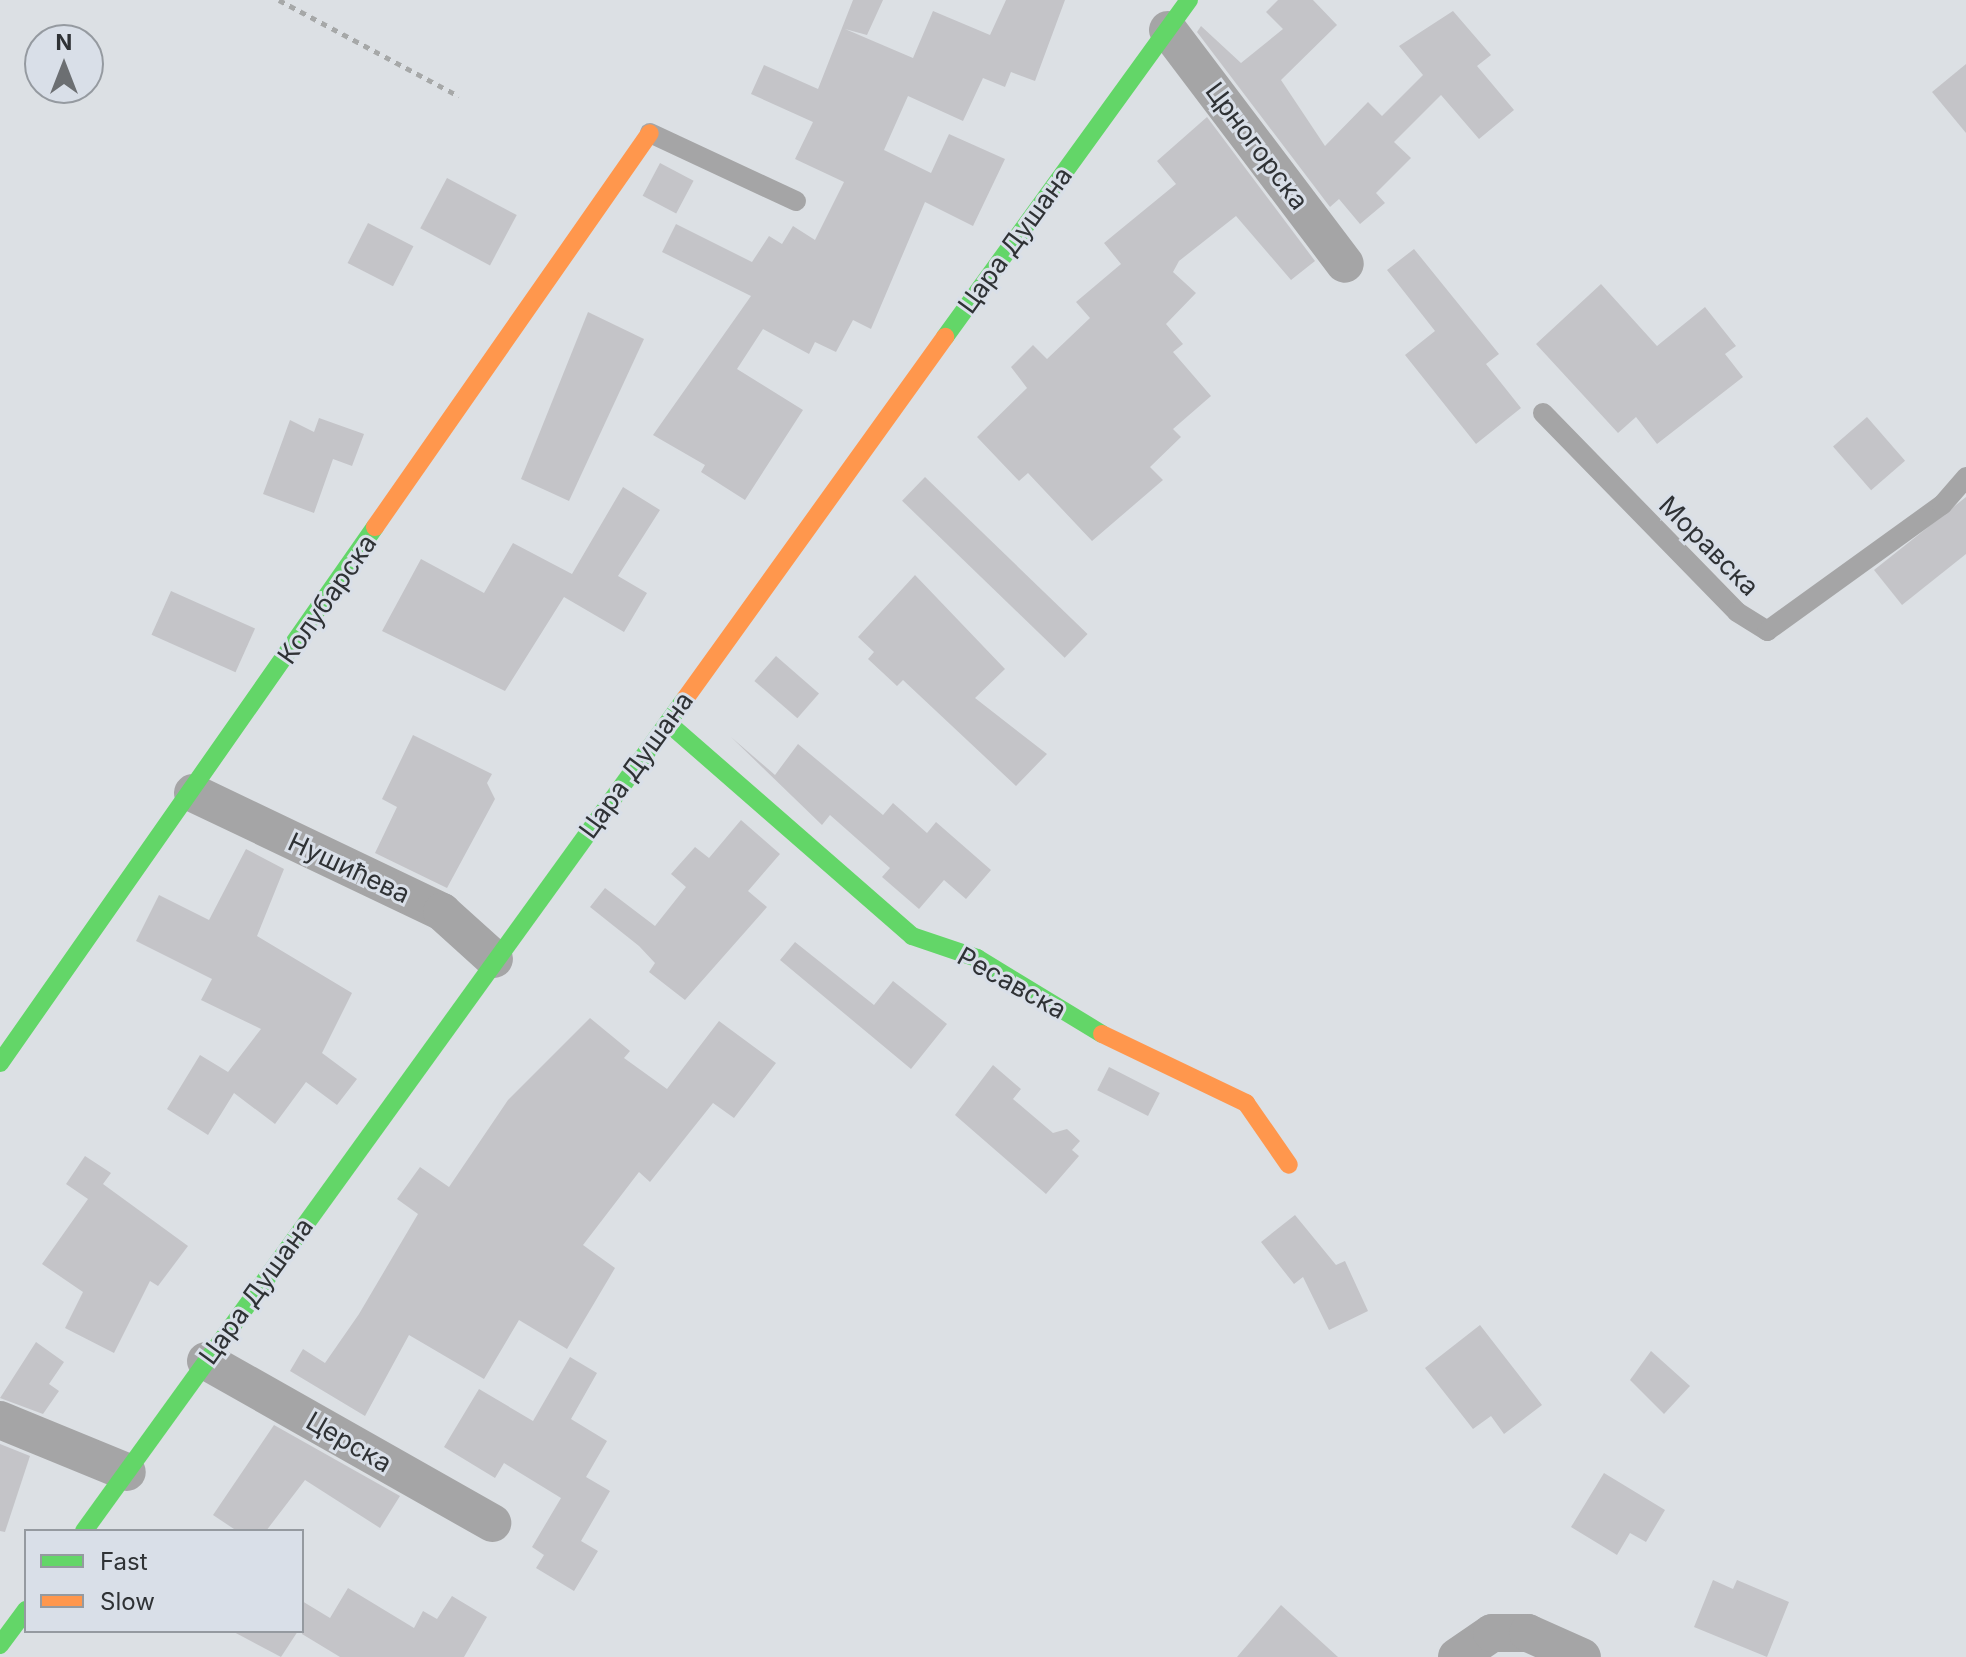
<!DOCTYPE html>
<meta charset="utf-8">
<style>
body{margin:0}
#map{position:relative;width:1966px;height:1657px;overflow:hidden;background:#dce0e4;font-family:Inter,sans-serif}
div>[style]{position:absolute}
.building>*{inset:0;background:#c4c4c8;transform-origin:0 0}
.path>*{height:5px;margin-top:-2.5px;transform-origin:0;background:repeating-linear-gradient(90deg,#a6a8a8 0 6px,transparent 0 12px)}
.lane>*{height:20px;margin:-10px;padding:0 10px;transform-origin:10px;border-radius:10px;background:#a5a5a6}
.street>*{height:38px;margin:-19px;padding:0 19px;transform-origin:19px;border-radius:19px;background:#a5a5a6}
.fast>*{height:18px;margin:-9px;padding:0 9px;transform-origin:9px;border-radius:9px;background:#63d668}
.slow>*{height:18px;margin:-9px;padding:0 9px;transform-origin:9px;border-radius:9px;background:#ff974d}
span{translate:-50% -50%;white-space:nowrap;text-align:center;line-height:1.15;-webkit-text-stroke:6px #d9dfe8;paint-order:stroke}
.street-label{font-size:26px;color:#2f3235}
.legend{position:absolute;left:24px;top:1529px;width:280px;height:104px;box-sizing:border-box;background:#d9dfe8;border:2px solid #959aa0;margin:0;padding:10px 14px;list-style:none;font-size:24px;color:#2f3235}
.legend li{display:flex;align-items:center;gap:16px;height:40px}
.legend b{width:40px;border:2px solid #959aa0}
.north{position:absolute;left:24px;top:24px;width:80px;height:80px;box-sizing:border-box;background:#d9dfe8;border:2px solid #959aa0;border-radius:50%;rotate:0deg;font-size:22px;font-weight:700;line-height:32px;text-align:center;color:#2f3235}
.north::after{content:'';display:block;margin:auto;width:28px;height:36px;background:#6c6f72;clip-path:polygon(50% 0,100% 100%,50% 72%,0 100%)}
</style>
<div id="map">
<div class="building">
<div style="clip-path:polygon(853px 0,883px 0,867px 35px,845px 29px,913px 58px,933px 11px,990px 35px,1006px 0,1065px 0,1035px 81px,1011px 72px,1005px 87px,983px 78px,963px 121px,908px 96px,884px 150px,931px 173px,949px 134px,1005px 159px,973px 226px,925px 202px,871px 329px,853px 320px,836px 352px,815px 342px,809px 354px,763px 329px,737px 369px,803px 410px,745px 500px,701px 472px,705px 465px,653px 435px,751px 296px,662px 252px,676px 224px,752px 262px,769px 236px,782px 244px,793px 226px,815px 240px,844px 182px,795px 159px,813px 122px,751px 94px,764px 65px,818px 89px)"></div>
<div style="clip-path:polygon(1278px 0,1313px 0,1337px 25px,1281px 80px,1325px 146px,1368px 102px,1382px 116px,1423px 75px,1399px 46px,1453px 11px,1491px 55px,1477px 66px,1514px 110px,1479px 139px,1441px 95px,1394px 142px,1411px 158px,1376px 193px,1385px 203px,1360px 224px,1339px 199px,1330px 207px,1197px 32px,1201px 26px,1241px 63px,1283px 29px,1266px 12px)"></div>
<div style="clip-path:polygon(1966px 64px,1966px 133px,1932px 92px)"></div>
<div style="clip-path:polygon(1207px 117px,1315px 261px,1291px 280px,1236px 216px,1179px 261px,1173px 272px,1196px 293px,1166px 324px,1183px 344px,1173px 352px,1211px 396px,1173px 429px,1181px 437px,1150px 467px,1163px 480px,1092px 541px,1028px 473px,1019px 481px,977px 437px,1027px 388px,1011px 367px,1033px 345px,1047px 359px,1090px 318px,1076px 302px,1121px 264px,1104px 243px,1176px 184px,1157px 161px)"></div>
<div style="left:660px;top:163px;width:38px;height:37px;rotate:28deg"></div>
<div style="left:447px;top:178px;width:79px;height:57px;rotate:28deg"></div>
<div style="left:368px;top:223px;width:51px;height:45px;rotate:27deg"></div>
<div style="clip-path:polygon(1414px 249px,1499px 354px,1486px 364px,1521px 408px,1476px 444px,1405px 355px,1435px 331px,1387px 270px)"></div>
<div style="clip-path:polygon(1601px 284px,1657px 346px,1705px 307px,1736px 346px,1725px 354px,1743px 377px,1657px 444px,1636px 417px,1618px 433px,1536px 344px)"></div>
<div style="clip-path:polygon(588px 312px,644px 339px,569px 501px,521px 479px)"></div>
<div style="left:1867px;top:417px;width:58px;height:45px;rotate:49deg"></div>
<div style="clip-path:polygon(319px 418px,364px 434px,352px 466px,333px 459px,314px 513px,263px 494px,290px 420px,314px 432px)"></div>
<div style="left:925px;top:477px;width:226px;height:33px;rotate:44deg"></div>
<div style="clip-path:polygon(623px 487px,660px 510px,618px 576px,647px 593px,624px 632px,564px 597px,505px 691px,382px 631px,421px 559px,484px 593px,513px 543px,572px 574px)"></div>
<div style="clip-path:polygon(1966px 497px,1966px 554px,1902px 605px,1874px 570px)"></div>
<div style="clip-path:polygon(915px 575px,1005px 669px,975px 698px,1047px 754px,1016px 786px,903px 680px,897px 686px,868px 659px,874px 652px,858px 637px)"></div>
<div style="left:171px;top:591px;width:92px;height:48px;rotate:24deg"></div>
<div style="left:776px;top:656px;width:57px;height:33px;rotate:41deg"></div>
<div style="clip-path:polygon(413px 735px,492px 774px,487px 783px,495px 799px,447px 888px,375px 853px,397px 807px,382px 799px)"></div>
<div style="clip-path:polygon(731px 737px,775px 775px,798px 744px,883px 815px,893px 803px,927px 833px,936px 822px,991px 870px,966px 899px,944px 880px,919px 909px,882px 877px,890px 868px,830px 815px,822px 825px)"></div>
<div style="clip-path:polygon(741px 820px,780px 854px,748px 891px,767px 907px,685px 1000px,649px 972px,655px 963px,639px 946px,590px 907px,605px 888px,655px 926px,686px 887px,671px 874px,695px 847px,709px 858px)"></div>
<div style="clip-path:polygon(246px 849px,284px 869px,257px 936px,352px 993px,322px 1053px,357px 1079px,337px 1105px,306px 1082px,275px 1124px,234px 1093px,208px 1135px,167px 1109px,200px 1055px,228px 1072px,261px 1029px,201px 1000px,212px 979px,136px 941px,159px 895px,209px 920px)"></div>
<div style="clip-path:polygon(795px 942px,874px 1005px,893px 981px,947px 1024px,911px 1069px,780px 960px)"></div>
<div style="clip-path:polygon(590px 1018px,630px 1051px,624px 1058px,667px 1089px,719px 1021px,776px 1063px,734px 1118px,713px 1103px,650px 1182px,639px 1172px,583px 1245px,615px 1268px,567px 1349px,519px 1320px,484px 1379px,409px 1335px,365px 1416px,290px 1371px,303px 1349px,325px 1363px,359px 1314px,418px 1214px,397px 1199px,420px 1167px,449px 1187px,508px 1100px)"></div>
<div style="clip-path:polygon(993px 1065px,1021px 1089px,1013px 1099px,1053px 1133px,1067px 1129px,1080px 1141px,1072px 1150px,1079px 1156px,1046px 1194px,955px 1115px)"></div>
<div style="left:1109px;top:1067px;width:57px;height:26px;rotate:27deg"></div>
<div style="clip-path:polygon(85px 1156px,111px 1173px,103px 1184px,188px 1246px,158px 1286px,150px 1281px,114px 1353px,65px 1328px,83px 1292px,42px 1264px,88px 1199px,66px 1184px)"></div>
<div style="clip-path:polygon(1295px 1215px,1336px 1265px,1345px 1261px,1368px 1311px,1329px 1330px,1303px 1277px,1294px 1284px,1261px 1242px)"></div>
<div style="clip-path:polygon(1480px 1325px,1542px 1405px,1504px 1434px,1491px 1416px,1473px 1429px,1425px 1368px)"></div>
<div style="clip-path:polygon(36px 1342px,64px 1362px,49px 1384px,59px 1391px,43px 1414px,0 1398px)"></div>
<div style="clip-path:polygon(1651px 1351px,1690px 1386px,1664px 1414px,1630px 1380px)"></div>
<div style="clip-path:polygon(570px 1357px,597px 1373px,571px 1419px,607px 1441px,586px 1477px,610px 1491px,581px 1541px,598px 1551px,574px 1591px,536px 1568px,544px 1555px,532px 1547px,561px 1498px,504px 1463px,495px 1478px,444px 1447px,479px 1389px,533px 1421px)"></div>
<div style="clip-path:polygon(274px 1425px,400px 1496px,380px 1528px,305px 1480px,266px 1531px,237px 1531px,213px 1515px)"></div>
<div style="clip-path:polygon(0 1444px,30px 1456px,5px 1532px,0 1531px)"></div>
<div style="clip-path:polygon(1604px 1473px,1665px 1510px,1646px 1542px,1630px 1533px,1617px 1555px,1571px 1527px)"></div>
<div style="clip-path:polygon(1713px 1580px,1733px 1589px,1737px 1580px,1789px 1602px,1767px 1657px,1694px 1627px)"></div>
<div style="clip-path:polygon(348px 1588px,414px 1628px,423px 1611px,437px 1619px,452px 1596px,487px 1617px,464px 1657px,340px 1657px,302px 1634px,302px 1601px,330px 1618px)"></div>
<div style="clip-path:polygon(1281px 1605px,1338px 1657px,1237px 1657px)"></div>
<div style="clip-path:polygon(232px 1631px,298px 1631px,281px 1657px)"></div>
</div>
<div class="path">
<div style="left:279px;top:0;width:204px;rotate:28.1deg"></div>
</div>
<div class="lane">
<div style="left:650px;top:133px;width:161px;rotate:25deg"></div>
<div style="left:1543px;top:413px;width:278px;rotate:45.7deg"></div>
<div style="left:1737px;top:612px;width:36px;rotate:32deg"></div>
<div style="left:1767px;top:631px;width:216px;rotate:-35.8deg"></div>
<div style="left:1942px;top:505px;width:37px;rotate:-49deg"></div>
</div>
<div class="street">
<div style="left:1168px;top:30px;width:293px;rotate:52.9deg"></div>
<div style="left:193px;top:793px;width:276px;rotate:25.5deg"></div>
<div style="left:442px;top:912px;width:70px;rotate:42.1deg"></div>
<div style="left:206px;top:1361px;width:329px;rotate:29.5deg"></div>
<div style="left:0;top:1420px;width:137px;rotate:22.3deg"></div>
<div style="left:1457px;top:1657px;width:42px;rotate:-34.4deg"></div>
<div style="left:1492px;top:1633px;width:36px"></div>
<div style="left:1528px;top:1633px;width:59px;rotate:24deg"></div>
</div>
<div class="fast">
<div style="left:945px;top:337px;width:416px;rotate:-54.1deg"></div>
<div style="left:668px;top:723px;width:324px;rotate:41.1deg"></div>
<div style="left:912px;top:936px;width:69px;rotate:18.7deg"></div>
<div style="left:977px;top:958px;width:146px;rotate:31.3deg"></div>
<div style="left:0;top:1063px;width:654px;rotate:-55.02deg"></div>
<div style="left:84px;top:1531px;width:1026px;rotate:-54.16deg"></div>
<div style="left:0;top:1645px;width:44px;rotate:-53.4deg"></div>
</div>
<div class="slow">
<div style="left:375px;top:527px;width:480px;rotate:-55.1deg"></div>
<div style="left:685px;top:699px;width:446px;rotate:-54.3deg"></div>
<div style="left:1102px;top:1034px;width:160px;rotate:25.6deg"></div>
<div style="left:1246px;top:1103px;width:75px;rotate:55.3deg"></div>
</div>
<div class="street-label">
<span style="left:1257px;top:146px;rotate:53deg">Црногорска</span>
<span style="left:1015px;top:240px;rotate:-54deg">Цара Душана</span>
<span style="left:1709px;top:546px;rotate:45deg">Моравска</span>
<span style="left:327px;top:599px;rotate:-55deg">Колубарска</span>
<span style="left:636px;top:765px;rotate:-54deg">Цара Душана</span>
<span style="left:349px;top:868px;rotate:25deg">Нушићева</span>
<span style="left:1012px;top:983px;rotate:29deg">Ресавска</span>
<span style="left:256px;top:1291px;rotate:-54deg">Цара Душана</span>
<span style="left:349px;top:1442px;rotate:30deg">Церска</span>
</div>
<ul class="legend">
<li><b style="height:10px;background:#63d668"></b>Fast</li>
<li><b style="height:10px;background:#ff974d"></b>Slow</li>
</ul>
<div class="north">N</div>
</div>
